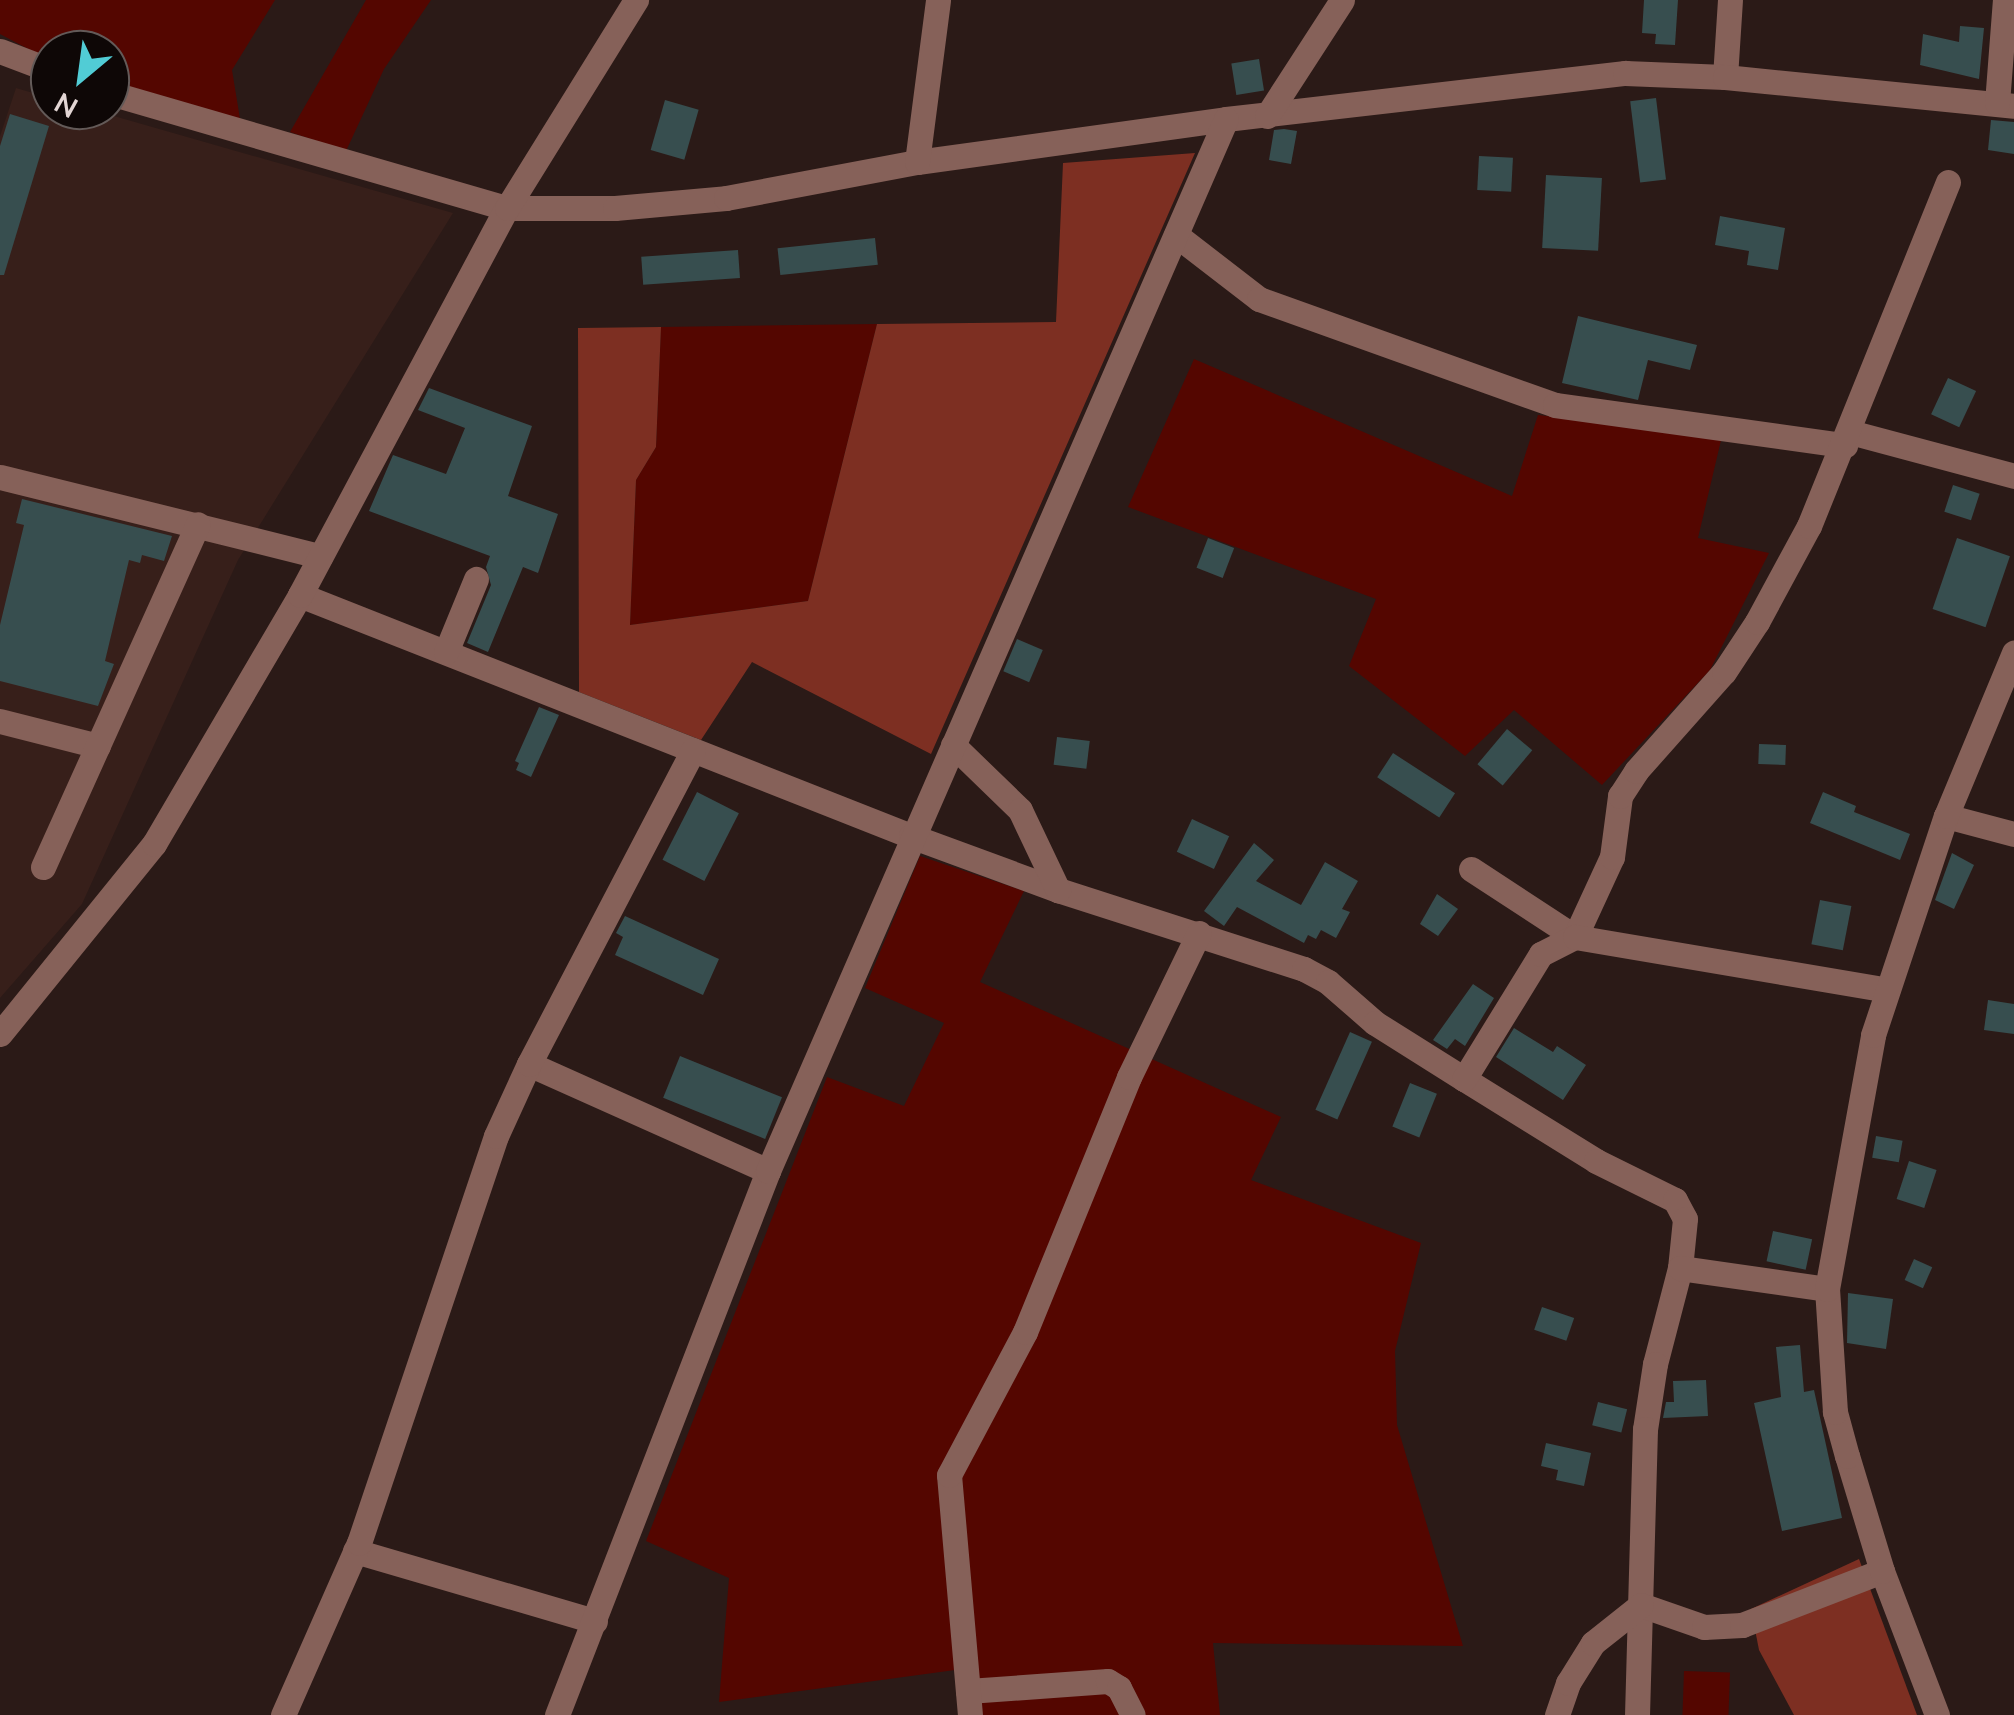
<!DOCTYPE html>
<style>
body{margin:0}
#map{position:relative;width:2014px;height:1715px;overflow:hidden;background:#2b1a17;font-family:"Nunito Sans",sans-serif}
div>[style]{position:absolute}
.built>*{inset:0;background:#371f1a}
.green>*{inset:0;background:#540600;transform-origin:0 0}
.forest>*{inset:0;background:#7d2f22}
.building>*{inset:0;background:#374e4f;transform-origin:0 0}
.minor>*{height:25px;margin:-12.5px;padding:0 12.5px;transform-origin:12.5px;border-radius:12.5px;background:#866159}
span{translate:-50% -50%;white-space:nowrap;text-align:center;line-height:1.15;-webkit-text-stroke:8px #0e0706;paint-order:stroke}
.north{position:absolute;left:30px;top:30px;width:100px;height:100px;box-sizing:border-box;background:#0e0706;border:2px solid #635a58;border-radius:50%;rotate:209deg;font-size:28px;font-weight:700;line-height:40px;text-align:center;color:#e3d6d4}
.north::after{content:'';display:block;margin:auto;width:35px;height:45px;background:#51ccd5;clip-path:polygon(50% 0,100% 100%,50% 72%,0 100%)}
</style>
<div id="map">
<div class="built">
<div style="clip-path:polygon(16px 88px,50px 98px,50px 110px,93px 110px,453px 213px,238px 560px,82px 904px,0 998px,0 136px)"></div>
</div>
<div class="green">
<div style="clip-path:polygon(0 0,275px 0,232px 70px,240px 119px,110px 82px,110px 50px,50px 50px,49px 60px,0 34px)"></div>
<div style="clip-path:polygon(366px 0,431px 0,384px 69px,346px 151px,290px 132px)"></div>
<div style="clip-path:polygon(877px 324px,808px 601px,630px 625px,636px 480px,656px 447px,661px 327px)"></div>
<div style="clip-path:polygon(1194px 359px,1512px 496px,1538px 415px,1722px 436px,1698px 538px,1769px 553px,1710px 670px,1602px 785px,1514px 710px,1465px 756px,1349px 666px,1376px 599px,1128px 507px)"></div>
<div style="clip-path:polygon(920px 856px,1024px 891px,980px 982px,1281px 1117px,1251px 1180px,1421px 1243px,1395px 1351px,1397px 1425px,1463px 1646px,1213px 1643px,1220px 1715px,961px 1715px,955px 1670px,719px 1702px,729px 1578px,646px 1541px,827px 1077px,904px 1106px,944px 1023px,865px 988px)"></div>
<div style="left:1684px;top:1671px;width:46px;height:44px;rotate:2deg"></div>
</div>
<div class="forest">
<div style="clip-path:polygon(1195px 153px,931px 754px,752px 662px,701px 740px,579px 692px,578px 328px,661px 327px,656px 447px,636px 480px,630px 625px,808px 601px,877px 324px,1056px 322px,1063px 163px)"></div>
<div style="clip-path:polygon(1859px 1559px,1917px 1715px,1794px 1715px,1759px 1650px,1751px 1609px)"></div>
</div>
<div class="building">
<div style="clip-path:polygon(1644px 0,1678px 0,1675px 45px,1655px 44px,1656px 34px,1642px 33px)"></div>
<div style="clip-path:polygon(1960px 26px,1984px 28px,1979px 79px,1920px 65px,1923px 34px,1959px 42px)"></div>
<div style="left:1259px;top:59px;width:32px;height:28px;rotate:81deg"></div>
<div style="left:1656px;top:98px;width:82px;height:26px;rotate:83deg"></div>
<div style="left:665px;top:100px;width:35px;height:52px;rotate:16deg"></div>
<div style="clip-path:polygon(10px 114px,49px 126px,4px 275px,0 275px,0 146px)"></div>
<div style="clip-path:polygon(1991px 120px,2014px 122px,2014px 154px,1988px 150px)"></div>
<div style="clip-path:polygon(1284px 129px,1297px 131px,1291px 164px,1269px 160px,1274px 130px)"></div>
<div style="left:1479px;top:156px;width:34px;height:34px;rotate:3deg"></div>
<div style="left:1546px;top:175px;width:56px;height:73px;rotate:3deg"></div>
<div style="clip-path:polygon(1720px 216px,1785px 228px,1778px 270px,1747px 265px,1749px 251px,1715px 245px)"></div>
<div style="left:875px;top:238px;width:27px;height:98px;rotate:84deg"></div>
<div style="left:738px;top:250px;width:28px;height:97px;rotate:86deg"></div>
<div style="clip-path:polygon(1578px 316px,1697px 345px,1690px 370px,1648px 360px,1638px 400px,1562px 383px)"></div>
<div style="left:1948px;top:378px;width:31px;height:40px;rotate:25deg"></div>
<div style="clip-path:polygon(429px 388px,532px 426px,508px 496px,558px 514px,538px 573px,523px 567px,488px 652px,467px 643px,491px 585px,486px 567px,490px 556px,369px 511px,393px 455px,446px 474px,465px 428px,418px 410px)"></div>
<div style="left:1953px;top:485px;width:28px;height:28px;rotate:18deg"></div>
<div style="clip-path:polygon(22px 499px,172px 536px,164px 561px,142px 555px,140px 563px,129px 560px,105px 661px,114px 664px,98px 706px,0 681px,0 625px,24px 525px,16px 523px)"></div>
<div style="left:1208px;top:538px;width:28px;height:32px;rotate:21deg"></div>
<div style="left:1957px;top:538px;width:56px;height:75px;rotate:19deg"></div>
<div style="left:1017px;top:639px;width:28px;height:35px;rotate:23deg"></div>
<div style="clip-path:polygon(539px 707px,559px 715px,531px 777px,516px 770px,519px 763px,515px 761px)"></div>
<div style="left:1507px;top:729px;width:33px;height:46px;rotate:40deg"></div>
<div style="left:1057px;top:737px;width:33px;height:28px;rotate:7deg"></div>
<div style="left:1759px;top:744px;width:27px;height:20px;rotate:2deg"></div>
<div style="left:1393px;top:753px;width:74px;height:29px;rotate:33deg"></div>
<div style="left:697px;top:792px;width:47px;height:76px;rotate:27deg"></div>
<div style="clip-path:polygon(1823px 792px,1856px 806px,1854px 812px,1910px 834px,1900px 860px,1810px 823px)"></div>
<div style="left:1192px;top:819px;width:41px;height:36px;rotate:25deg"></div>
<div style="clip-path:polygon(1254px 843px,1274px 860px,1256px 881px,1301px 905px,1325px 862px,1358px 881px,1342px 909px,1350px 912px,1336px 938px,1321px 930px,1316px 939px,1308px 935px,1304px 943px,1237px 907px,1224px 926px,1204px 911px)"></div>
<div style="clip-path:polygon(1952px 853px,1974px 865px,1954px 909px,1935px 900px)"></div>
<div style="clip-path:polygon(1437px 894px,1458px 909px,1438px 936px,1420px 924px)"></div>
<div style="left:1820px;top:900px;width:32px;height:45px;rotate:11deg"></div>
<div style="clip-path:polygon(625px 916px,719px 959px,703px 995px,615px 955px,623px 937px,616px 933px)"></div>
<div style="clip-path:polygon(1473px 984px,1494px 998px,1465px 1046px,1455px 1039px,1447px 1049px,1433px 1040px)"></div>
<div style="clip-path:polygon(1988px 1000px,2014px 1004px,2014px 1034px,1984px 1030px)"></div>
<div style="clip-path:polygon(1514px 1028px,1553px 1052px,1557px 1046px,1586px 1065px,1563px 1100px,1496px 1057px)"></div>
<div style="left:1350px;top:1032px;width:24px;height:85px;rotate:24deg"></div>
<div style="left:680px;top:1056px;width:110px;height:45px;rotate:22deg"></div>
<div style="left:1410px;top:1083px;width:29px;height:47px;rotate:22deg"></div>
<div style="left:1876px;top:1136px;width:27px;height:22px;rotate:10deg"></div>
<div style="left:1909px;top:1161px;width:29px;height:40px;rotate:18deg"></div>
<div style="left:1773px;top:1231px;width:40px;height:31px;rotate:12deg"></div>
<div style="left:1914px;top:1259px;width:20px;height:23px;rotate:24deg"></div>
<div style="clip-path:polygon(1848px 1293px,1893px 1299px,1886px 1349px,1847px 1343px)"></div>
<div style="left:1542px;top:1307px;width:34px;height:24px;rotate:19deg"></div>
<div style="clip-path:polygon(1800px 1345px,1804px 1392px,1814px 1390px,1842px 1518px,1782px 1531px,1754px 1403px,1781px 1397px,1776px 1347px)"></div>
<div style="clip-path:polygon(1706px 1380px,1708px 1416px,1663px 1418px,1666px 1402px,1674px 1402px,1673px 1381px)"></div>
<div style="left:1598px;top:1402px;width:30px;height:24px;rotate:14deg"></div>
<div style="clip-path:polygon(1546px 1443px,1591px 1453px,1584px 1486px,1556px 1480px,1558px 1470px,1541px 1466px)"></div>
</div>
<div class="minor">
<div style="left:0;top:51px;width:53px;rotate:20.8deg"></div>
<div style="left:1725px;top:77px;width:77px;rotate:-86.3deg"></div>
<div style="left:110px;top:93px;width:413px;rotate:16.2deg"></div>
<div style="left:507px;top:208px;width:108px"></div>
<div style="left:615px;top:208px;width:111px;rotate:-5.1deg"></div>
<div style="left:726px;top:198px;width:194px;rotate:-10.7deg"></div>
<div style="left:917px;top:162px;width:312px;rotate:-7.9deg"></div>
<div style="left:1226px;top:119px;width:402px;rotate:-6.6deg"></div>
<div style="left:1625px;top:73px;width:100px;rotate:2.3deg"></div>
<div style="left:1725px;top:77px;width:290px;rotate:5.7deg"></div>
<div style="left:1997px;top:103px;width:103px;rotate:-85.6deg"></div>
<div style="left:1267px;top:116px;width:138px;rotate:-57.1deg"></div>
<div style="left:917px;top:162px;width:163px;rotate:-82.6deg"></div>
<div style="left:1176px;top:235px;width:105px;rotate:37.6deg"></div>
<div style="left:1259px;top:299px;width:314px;rotate:19.7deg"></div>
<div style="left:1555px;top:405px;width:293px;rotate:7.9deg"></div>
<div style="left:1850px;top:432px;width:170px;rotate:15deg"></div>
<div style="left:0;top:477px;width:330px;rotate:13.9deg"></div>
<div style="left:300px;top:595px;width:657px;rotate:21.53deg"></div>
<div style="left:911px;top:836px;width:157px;rotate:20.2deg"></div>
<div style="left:1058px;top:890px;width:258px;rotate:17.8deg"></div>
<div style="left:1304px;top:969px;width:27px;rotate:28deg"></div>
<div style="left:1328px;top:982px;width:62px;rotate:41.1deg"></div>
<div style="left:1375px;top:1023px;width:105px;rotate:32.2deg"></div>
<div style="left:1464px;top:1079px;width:155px;rotate:31.8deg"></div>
<div style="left:1596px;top:1161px;width:88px;rotate:26.3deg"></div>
<div style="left:1675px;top:1200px;width:21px;rotate:62deg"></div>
<div style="left:1685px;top:1219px;width:49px;rotate:95.8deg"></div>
<div style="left:1680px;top:1268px;width:99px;rotate:104.6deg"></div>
<div style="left:1655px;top:1364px;width:66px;rotate:98.7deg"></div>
<div style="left:1645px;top:1429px;width:286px;rotate:91.6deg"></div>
<div style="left:446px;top:652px;width:79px;rotate:-67.7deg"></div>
<div style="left:0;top:721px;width:101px;rotate:14.3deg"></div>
<div style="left:953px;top:745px;width:93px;rotate:44.1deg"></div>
<div style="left:1020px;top:810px;width:89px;rotate:64.6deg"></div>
<div style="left:1946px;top:816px;width:70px;rotate:14.8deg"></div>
<div style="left:43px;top:867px;width:376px;rotate:-65.7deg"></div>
<div style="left:1471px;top:869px;width:124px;rotate:33.2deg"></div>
<div style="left:1575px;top:937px;width:88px;rotate:-65.2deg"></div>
<div style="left:1612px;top:857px;width:62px;rotate:-82.5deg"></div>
<div style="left:1620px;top:796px;width:30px;rotate:-57deg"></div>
<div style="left:1636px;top:771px;width:132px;rotate:-48.4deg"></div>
<div style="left:1724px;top:672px;width:60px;rotate:-56.6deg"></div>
<div style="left:1757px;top:622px;width:109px;rotate:-61.6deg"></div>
<div style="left:1809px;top:526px;width:371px;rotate:-68deg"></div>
<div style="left:0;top:1034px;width:245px;rotate:-51deg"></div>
<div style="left:154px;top:844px;width:289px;rotate:-59.6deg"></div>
<div style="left:300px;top:595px;width:439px;rotate:-61.9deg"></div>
<div style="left:507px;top:208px;width:245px;rotate:-58.2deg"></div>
<div style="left:529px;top:1064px;width:262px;rotate:24.1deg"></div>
<div style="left:1464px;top:1079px;width:147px;rotate:-58.4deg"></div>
<div style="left:1541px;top:954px;width:38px;rotate:-27deg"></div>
<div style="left:1575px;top:937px;width:317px;rotate:9.6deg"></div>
<div style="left:1680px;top:1268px;width:148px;rotate:8.1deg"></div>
<div style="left:355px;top:1551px;width:250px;rotate:16.3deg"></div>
<div style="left:1641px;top:1605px;width:67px;rotate:19.2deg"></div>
<div style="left:1704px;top:1627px;width:38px;rotate:-3deg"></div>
<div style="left:1742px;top:1625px;width:150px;rotate:-21.1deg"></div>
<div style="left:968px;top:1691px;width:140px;rotate:-4.1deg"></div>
<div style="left:1108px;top:1681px;width:13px;rotate:32deg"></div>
<div style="left:1119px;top:1688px;width:30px;rotate:63deg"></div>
<div style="left:283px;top:1715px;width:188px;rotate:-66.2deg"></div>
<div style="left:359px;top:1543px;width:429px;rotate:-71.4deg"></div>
<div style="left:496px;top:1136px;width:79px;rotate:-65.4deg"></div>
<div style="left:529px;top:1064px;width:354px;rotate:-62.4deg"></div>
<div style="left:557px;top:1715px;width:583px;rotate:-68.8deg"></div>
<div style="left:768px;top:1171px;width:1147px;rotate:-66.47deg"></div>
<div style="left:970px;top:1715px;width:241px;rotate:-95deg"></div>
<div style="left:949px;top:1475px;width:162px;rotate:-62deg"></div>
<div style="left:1025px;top:1332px;width:275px;rotate:-67.8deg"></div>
<div style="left:1129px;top:1077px;width:160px;rotate:-64.1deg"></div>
<div style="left:1557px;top:1715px;width:34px;rotate:-71deg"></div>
<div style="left:1568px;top:1683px;width:47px;rotate:-58deg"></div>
<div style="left:1593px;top:1643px;width:61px;rotate:-38.4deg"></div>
<div style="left:1937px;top:1715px;width:154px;rotate:-110.9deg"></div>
<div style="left:1882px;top:1571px;width:120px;rotate:-106.9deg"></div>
<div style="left:1847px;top:1456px;width:46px;rotate:-105.3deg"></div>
<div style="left:1835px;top:1412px;width:123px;rotate:-93.7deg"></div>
<div style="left:1827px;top:1289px;width:258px;rotate:-79.7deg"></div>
<div style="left:1873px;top:1035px;width:231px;rotate:-71.6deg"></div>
<div style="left:1946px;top:816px;width:177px;rotate:-67.4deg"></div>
</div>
<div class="north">N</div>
</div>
